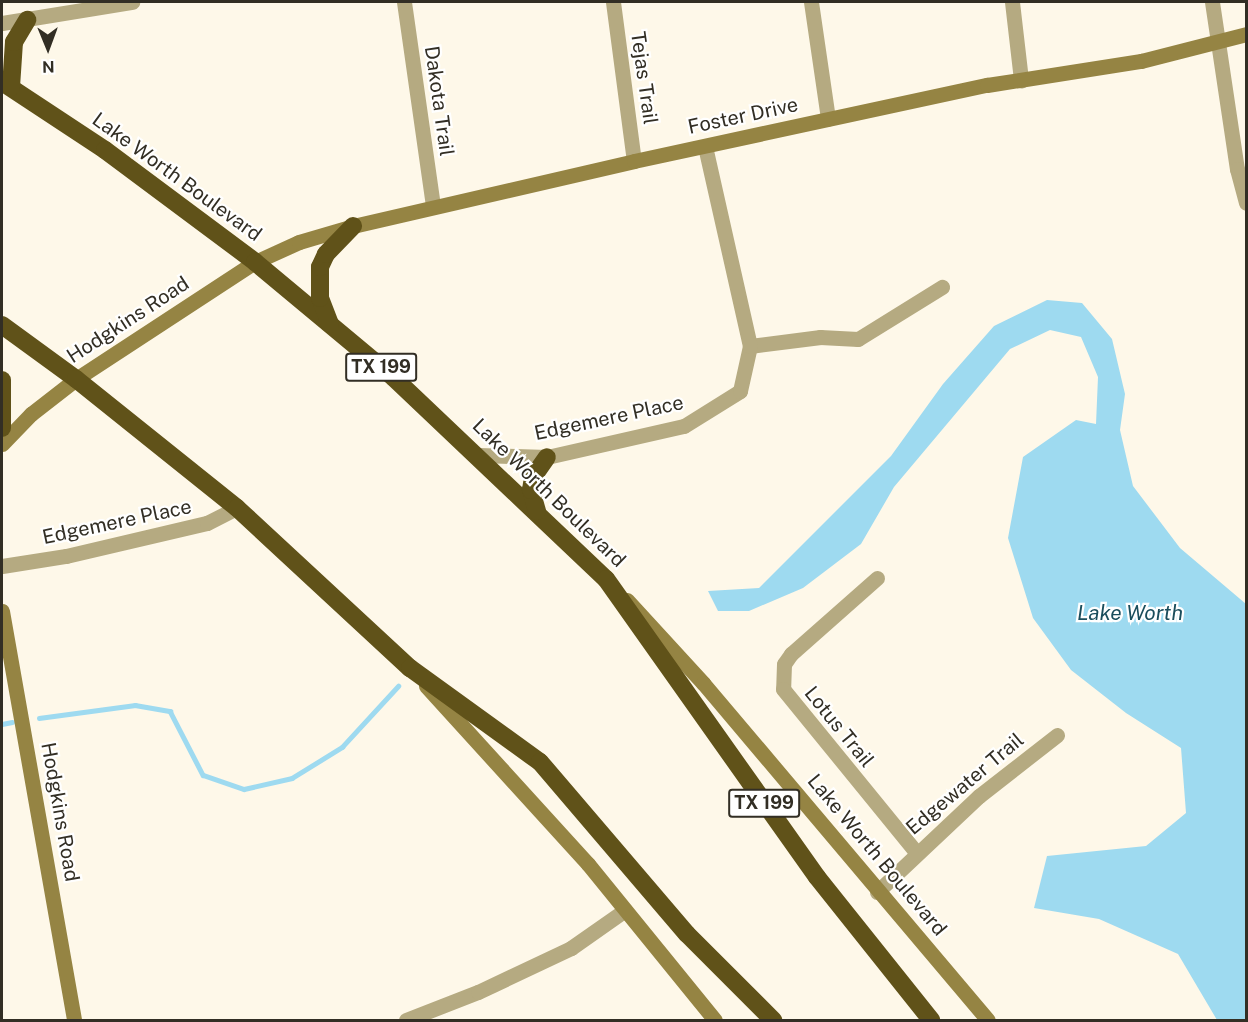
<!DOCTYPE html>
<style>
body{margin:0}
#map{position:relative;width:1248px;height:1022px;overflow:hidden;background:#fef8e9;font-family:"Public Sans",sans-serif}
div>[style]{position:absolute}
.water>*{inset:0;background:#9edaf0}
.stream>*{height:4.5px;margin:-2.25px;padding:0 2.25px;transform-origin:2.25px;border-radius:2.25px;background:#9edaf0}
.street>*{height:15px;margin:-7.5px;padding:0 7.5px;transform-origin:7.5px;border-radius:7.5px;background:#b5aa81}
.secondary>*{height:15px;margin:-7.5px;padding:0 7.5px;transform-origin:7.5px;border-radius:7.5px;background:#958443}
.highway>*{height:18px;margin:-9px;padding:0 9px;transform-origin:9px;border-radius:9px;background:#605219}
span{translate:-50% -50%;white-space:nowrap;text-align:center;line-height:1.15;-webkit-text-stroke:4.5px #fff;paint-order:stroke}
.shield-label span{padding:2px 4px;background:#fff;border:2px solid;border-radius:4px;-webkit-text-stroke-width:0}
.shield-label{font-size:18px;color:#322e24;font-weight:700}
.street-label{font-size:20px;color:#322e24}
.water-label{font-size:21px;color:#1a4d5c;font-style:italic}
.frame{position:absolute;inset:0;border:3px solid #322e24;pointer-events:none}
.north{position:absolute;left:18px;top:18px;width:60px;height:60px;-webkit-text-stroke:4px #fff;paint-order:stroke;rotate:179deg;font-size:16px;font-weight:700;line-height:24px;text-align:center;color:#322e24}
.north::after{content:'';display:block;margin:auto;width:21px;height:27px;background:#322e24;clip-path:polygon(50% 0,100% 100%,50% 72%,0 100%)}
</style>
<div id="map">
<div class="water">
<div style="clip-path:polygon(1047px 300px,1082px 303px,1112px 339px,1125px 394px,1120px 430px,1133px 486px,1180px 548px,1246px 604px,1246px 1020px,1217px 1020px,1178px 954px,1099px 919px,1034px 908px,1047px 856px,1146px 846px,1186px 813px,1181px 748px,1126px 713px,1071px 670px,1033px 618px,1008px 538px,1023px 457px,1076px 420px,1096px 424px,1098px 377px,1081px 337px,1050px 330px,1010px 349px,894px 487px,861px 544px,803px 588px,749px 611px,718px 611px,708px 591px,759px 588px,891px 456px,943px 384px,994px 326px)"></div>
</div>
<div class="stream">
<div style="left:39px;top:718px;width:97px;rotate:-7.7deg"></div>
<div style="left:135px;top:705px;width:36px;rotate:10deg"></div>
<div style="left:170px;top:711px;width:72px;rotate:62.7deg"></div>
<div style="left:203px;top:775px;width:43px;rotate:18.9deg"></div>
<div style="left:244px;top:789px;width:49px;rotate:-12.9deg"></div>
<div style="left:292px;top:778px;width:59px;rotate:-31.8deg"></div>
<div style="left:342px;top:747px;width:83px;rotate:-47.4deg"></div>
<div style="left:2px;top:724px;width:10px;rotate:-11deg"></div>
</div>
<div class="street">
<div style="left:404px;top:2px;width:207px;rotate:81.9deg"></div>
<div style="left:613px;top:2px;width:160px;rotate:82.5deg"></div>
<div style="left:811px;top:2px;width:118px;rotate:81.7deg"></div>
<div style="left:1012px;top:2px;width:79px;rotate:83.4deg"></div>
<div style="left:1212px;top:2px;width:169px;rotate:81.5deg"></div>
<div style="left:1237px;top:169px;width:35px;rotate:75deg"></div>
<div style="left:2px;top:23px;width:132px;rotate:-9.2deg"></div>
<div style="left:750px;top:346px;width:71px;rotate:-7.3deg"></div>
<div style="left:820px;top:337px;width:38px;rotate:3deg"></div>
<div style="left:858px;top:339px;width:99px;rotate:-31.8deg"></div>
<div style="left:479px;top:455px;width:68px;rotate:1.7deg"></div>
<div style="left:547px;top:457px;width:140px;rotate:-12.8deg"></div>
<div style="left:684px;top:426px;width:66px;rotate:-32deg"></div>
<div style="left:740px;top:391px;width:46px;rotate:-77.5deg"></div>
<div style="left:750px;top:346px;width:204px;rotate:-102.7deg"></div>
<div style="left:2px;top:566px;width:65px;rotate:-8.9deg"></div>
<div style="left:66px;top:556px;width:145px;rotate:-13.2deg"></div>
<div style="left:207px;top:523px;width:34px;rotate:-27deg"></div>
<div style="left:877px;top:578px;width:115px;rotate:138.5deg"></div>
<div style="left:791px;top:654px;width:12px;rotate:125deg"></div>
<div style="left:784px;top:664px;width:25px;rotate:92deg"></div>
<div style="left:783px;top:689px;width:210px;rotate:50.8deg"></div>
<div style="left:877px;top:892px;width:140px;rotate:-43.3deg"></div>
<div style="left:979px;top:796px;width:99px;rotate:-38deg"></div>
<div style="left:406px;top:1020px;width:77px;rotate:-21.3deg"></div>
<div style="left:478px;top:992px;width:103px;rotate:-25.3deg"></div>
<div style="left:571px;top:948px;width:66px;rotate:-35.1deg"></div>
</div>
<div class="secondary">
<div style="left:2px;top:444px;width:42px;rotate:-46deg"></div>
<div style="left:31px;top:414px;width:57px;rotate:-37.9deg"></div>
<div style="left:76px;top:379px;width:214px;rotate:-33.2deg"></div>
<div style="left:255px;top:262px;width:48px;rotate:-24.4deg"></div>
<div style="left:299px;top:242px;width:56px;rotate:-16.5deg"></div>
<div style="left:353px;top:226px;width:288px;rotate:-13deg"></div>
<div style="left:634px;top:161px;width:361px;rotate:-12.2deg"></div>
<div style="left:987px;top:85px;width:156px;rotate:-8.9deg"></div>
<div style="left:1141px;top:61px;width:108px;rotate:-14.4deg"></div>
<div style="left:627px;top:600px;width:113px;rotate:47.5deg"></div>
<div style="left:703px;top:683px;width:441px;rotate:49.8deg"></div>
<div style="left:2px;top:611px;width:415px;rotate:80deg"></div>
<div style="left:426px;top:686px;width:241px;rotate:47.7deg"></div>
<div style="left:588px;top:864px;width:201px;rotate:50.9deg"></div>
</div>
<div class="highway">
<div style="left:2px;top:82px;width:123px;rotate:33.4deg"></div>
<div style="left:105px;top:150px;width:187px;rotate:36.7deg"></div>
<div style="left:255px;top:262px;width:181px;rotate:39.8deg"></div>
<div style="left:394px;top:378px;width:292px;rotate:43.5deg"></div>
<div style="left:606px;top:579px;width:365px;rotate:54.7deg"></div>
<div style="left:817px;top:877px;width:183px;rotate:51.4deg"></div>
<div style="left:11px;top:87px;width:45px;rotate:-86.2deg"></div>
<div style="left:14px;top:42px;width:26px;rotate:-59deg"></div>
<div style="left:330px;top:324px;width:28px;rotate:-111deg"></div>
<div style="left:320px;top:298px;width:31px;rotate:-90deg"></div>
<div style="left:320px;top:267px;width:14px;rotate:-65deg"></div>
<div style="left:326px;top:254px;width:39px;rotate:-46deg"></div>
<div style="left:2px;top:325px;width:92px;rotate:36.1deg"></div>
<div style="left:76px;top:379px;width:206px;rotate:38.7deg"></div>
<div style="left:237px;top:508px;width:236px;rotate:42.8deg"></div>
<div style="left:410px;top:668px;width:160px;rotate:35.9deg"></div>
<div style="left:540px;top:762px;width:226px;rotate:49.5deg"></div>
<div style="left:687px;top:934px;width:122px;rotate:45deg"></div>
<div style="left:2px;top:380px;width:48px;rotate:90deg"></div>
<div style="left:537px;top:511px;width:22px;rotate:-106deg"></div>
<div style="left:531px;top:490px;width:13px;rotate:-81deg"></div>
<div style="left:533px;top:477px;width:24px;rotate:-55deg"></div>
</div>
<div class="shield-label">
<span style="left:381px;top:367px">TX 199</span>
<span style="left:764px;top:803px">TX 199</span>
</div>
<div class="street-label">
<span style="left:644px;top:78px;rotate:82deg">Tejas Trail</span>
<span style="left:439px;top:101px;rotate:82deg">Dakota Trail</span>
<span style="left:743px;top:116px;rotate:-12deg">Foster Drive</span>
<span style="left:177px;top:177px;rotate:36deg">Lake Worth Boulevard</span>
<span style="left:128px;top:320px;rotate:-33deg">Hodgkins Road</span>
<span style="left:609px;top:418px;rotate:-12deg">Edgemere Place</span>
<span style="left:549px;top:493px;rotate:44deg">Lake Worth Boulevard</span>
<span style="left:117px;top:522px;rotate:-12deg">Edgemere Place</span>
<span style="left:839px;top:727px;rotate:51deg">Lotus Trail</span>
<span style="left:965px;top:784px;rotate:-40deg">Edgewater Trail</span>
<span style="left:60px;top:812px;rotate:80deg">Hodgkins Road</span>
<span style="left:877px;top:855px;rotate:50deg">Lake Worth Boulevard</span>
</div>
<div class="water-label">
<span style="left:1130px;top:613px">Lake Worth</span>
</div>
<div class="frame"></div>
<div class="north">N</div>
</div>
